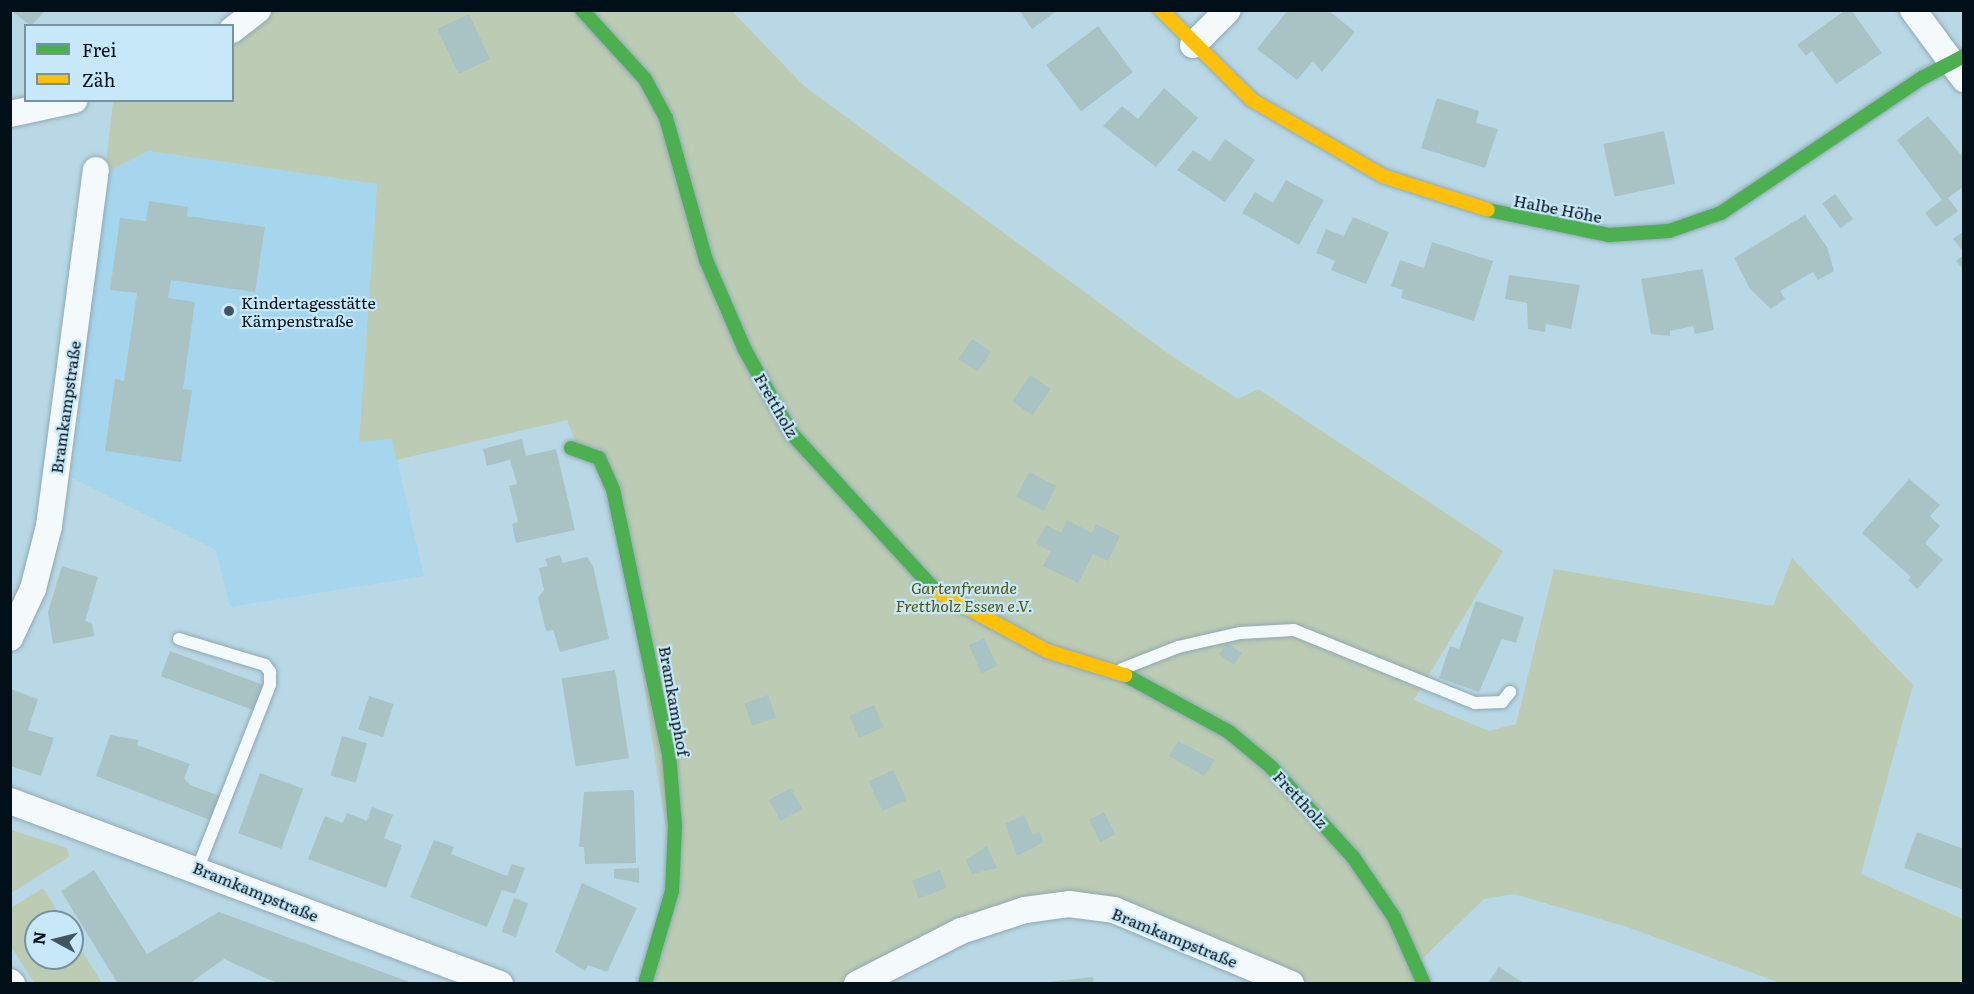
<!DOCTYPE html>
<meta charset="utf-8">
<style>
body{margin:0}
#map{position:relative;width:1974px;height:994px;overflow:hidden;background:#b9d8e6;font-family:Literata,serif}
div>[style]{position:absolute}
.built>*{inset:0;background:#a5d6ee}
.green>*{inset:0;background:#bccbb3}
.building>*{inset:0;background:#a9c3c5;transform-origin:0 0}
.roads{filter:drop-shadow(0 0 2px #90a8b3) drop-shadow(0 0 2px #90a8b3)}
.lane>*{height:12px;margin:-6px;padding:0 6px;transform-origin:6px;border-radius:6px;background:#f4f9fb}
.street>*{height:26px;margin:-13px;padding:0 13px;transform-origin:13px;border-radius:13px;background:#f4f9fb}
.fast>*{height:14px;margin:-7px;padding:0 7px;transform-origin:7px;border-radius:7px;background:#4caf50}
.slow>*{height:14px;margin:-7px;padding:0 7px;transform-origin:7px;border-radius:7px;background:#ffc107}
.dots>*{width:16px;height:16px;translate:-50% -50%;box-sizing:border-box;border:3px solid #c7e8f8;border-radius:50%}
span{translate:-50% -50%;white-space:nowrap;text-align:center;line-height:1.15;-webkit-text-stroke:4.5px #c7e8f8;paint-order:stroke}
.street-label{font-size:16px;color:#000f18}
.poi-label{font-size:16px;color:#000f18}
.left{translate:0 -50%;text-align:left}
.park-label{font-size:16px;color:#54540b;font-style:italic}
.frame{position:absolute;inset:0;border:12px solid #000f18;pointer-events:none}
.legend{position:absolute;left:24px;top:24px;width:210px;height:78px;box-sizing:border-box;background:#c7e8f8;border:2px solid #77919e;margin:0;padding:8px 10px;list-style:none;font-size:18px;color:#000f18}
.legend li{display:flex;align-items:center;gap:12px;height:30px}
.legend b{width:30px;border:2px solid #77919e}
.north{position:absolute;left:24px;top:910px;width:60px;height:60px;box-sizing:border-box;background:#c7e8f8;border:2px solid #77919e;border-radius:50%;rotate:277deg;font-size:16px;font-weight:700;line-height:24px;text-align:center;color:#000f18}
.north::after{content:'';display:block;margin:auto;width:21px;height:27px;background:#415560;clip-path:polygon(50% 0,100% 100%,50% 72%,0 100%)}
</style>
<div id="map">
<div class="built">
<div style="clip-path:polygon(147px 151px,377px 184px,359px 441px,392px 439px,424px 576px,230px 607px,216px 550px,72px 478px,105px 173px)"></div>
</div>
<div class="green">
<div style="clip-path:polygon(269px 11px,732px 11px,804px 86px,1173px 357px,1238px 399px,1258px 389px,1503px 551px,1414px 700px,1489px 731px,1516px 724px,1554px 569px,1773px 606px,1792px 558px,1913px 685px,1861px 874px,1963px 919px,1963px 983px,1780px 983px,1624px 926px,1514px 894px,1484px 899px,1414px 967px,1422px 983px,1299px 983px,1069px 901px,850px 983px,647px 983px,675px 890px,614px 487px,575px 440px,567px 420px,396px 460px,392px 439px,359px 442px,377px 184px,148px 151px,105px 173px,113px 101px,232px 100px,233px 39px)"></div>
<div style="clip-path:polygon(11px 830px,67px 848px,69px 857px,11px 893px)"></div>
<div style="clip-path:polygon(43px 888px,64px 922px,36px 922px,36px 958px,72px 958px,72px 935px,102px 983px,34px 983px,29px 975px,11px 946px,11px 908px)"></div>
</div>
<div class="building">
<div style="clip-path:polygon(10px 10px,46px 10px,31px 26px)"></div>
<div style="clip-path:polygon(1019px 10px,1058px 10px,1032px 29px)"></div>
<div style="clip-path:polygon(1288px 10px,1328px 10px,1355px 32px,1322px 72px,1313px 61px,1297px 80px,1257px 49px)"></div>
<div style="clip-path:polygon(1845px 10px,1851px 10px,1882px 53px,1836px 84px,1812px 51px,1806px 56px,1797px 45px)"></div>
<div style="left:469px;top:14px;width:50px;height:35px;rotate:65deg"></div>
<div style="left:1098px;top:26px;width:58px;height:65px;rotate:53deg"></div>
<div style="clip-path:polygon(1164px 88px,1198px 118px,1156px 167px,1103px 126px,1122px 106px,1138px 119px)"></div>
<div style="clip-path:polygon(1437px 98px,1479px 111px,1476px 123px,1498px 129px,1485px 168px,1421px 148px)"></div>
<div style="clip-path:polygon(1928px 116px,1964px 158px,1964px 186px,1948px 198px,1958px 211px,1936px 227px,1925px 213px,1942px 200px,1897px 140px)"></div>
<div style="left:1664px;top:131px;width:54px;height:62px;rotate:78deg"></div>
<div style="clip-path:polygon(1225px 139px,1255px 160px,1225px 202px,1177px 170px,1193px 150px,1210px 161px)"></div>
<div style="clip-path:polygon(1286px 180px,1324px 200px,1299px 245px,1242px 213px,1255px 192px,1273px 203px)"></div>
<div style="left:1835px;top:194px;width:31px;height:16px;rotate:54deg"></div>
<div style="clip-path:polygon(149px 201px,188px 207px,187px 216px,265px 227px,255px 292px,171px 280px,168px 298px,195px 302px,183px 389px,192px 390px,181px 462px,105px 451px,115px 379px,124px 381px,137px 293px,110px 290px,120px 218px,146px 221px)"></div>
<div style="clip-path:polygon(1805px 215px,1827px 247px,1834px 271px,1818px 280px,1813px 272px,1780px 291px,1785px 299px,1771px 309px,1750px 289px,1734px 258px)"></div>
<div style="clip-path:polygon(1353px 217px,1389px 232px,1366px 284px,1331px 270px,1335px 261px,1316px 253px,1326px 229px,1344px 236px)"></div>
<div style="clip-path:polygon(1964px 231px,1964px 252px,1953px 239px)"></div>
<div style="clip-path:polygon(1432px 242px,1493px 261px,1474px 321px,1401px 298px,1403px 290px,1391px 286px,1400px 260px,1424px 268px)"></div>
<div style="clip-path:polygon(1964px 255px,1964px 270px,1956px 261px)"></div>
<div style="clip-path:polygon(1703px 269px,1714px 330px,1695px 334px,1693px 326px,1670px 331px,1670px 336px,1651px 334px,1641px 279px)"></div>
<div style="clip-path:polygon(1509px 275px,1580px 285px,1571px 329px,1546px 324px,1545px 332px,1528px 329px,1527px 303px,1505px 299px)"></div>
<div style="left:972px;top:339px;width:23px;height:24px;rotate:34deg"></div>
<div style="left:1030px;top:375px;width:25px;height:32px;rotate:34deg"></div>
<div style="clip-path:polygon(522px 439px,526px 456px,556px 449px,575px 530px,516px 543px,512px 524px,518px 522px,509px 486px,517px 484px,510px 460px,487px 466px,483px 449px)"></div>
<div style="left:1029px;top:472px;width:31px;height:28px;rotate:27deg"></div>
<div style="clip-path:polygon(1909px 479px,1940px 505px,1930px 516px,1940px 526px,1925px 543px,1943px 560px,1917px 589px,1908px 580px,1911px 577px,1862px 533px)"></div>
<div style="clip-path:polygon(1067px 520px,1092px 533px,1096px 524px,1120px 536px,1108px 561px,1093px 554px,1078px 583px,1043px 566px,1051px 552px,1036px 543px,1046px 525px,1061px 533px)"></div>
<div style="clip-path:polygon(560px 555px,563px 563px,587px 557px,593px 566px,609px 639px,560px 652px,553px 630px,546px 631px,538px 598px,544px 590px,539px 568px,548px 566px,545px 559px)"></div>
<div style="clip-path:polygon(62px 566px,98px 577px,85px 621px,92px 623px,94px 636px,53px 644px,48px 612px)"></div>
<div style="clip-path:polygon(1476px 601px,1524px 617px,1516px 643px,1502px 639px,1479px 692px,1439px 678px,1450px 646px,1459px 649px)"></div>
<div style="left:984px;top:638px;width:31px;height:17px;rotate:65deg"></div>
<div style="left:1227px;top:643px;width:18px;height:14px;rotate:34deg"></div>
<div style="left:170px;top:651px;width:100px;height:27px;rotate:20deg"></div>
<div style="left:615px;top:670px;width:89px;height:54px;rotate:81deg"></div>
<div style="clip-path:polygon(11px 689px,38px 699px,28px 730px,54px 738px,41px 776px,10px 766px)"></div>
<div style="left:768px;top:695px;width:24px;height:25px;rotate:71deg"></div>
<div style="left:369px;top:696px;width:26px;height:35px;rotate:18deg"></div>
<div style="left:874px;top:705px;width:24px;height:27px;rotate:66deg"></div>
<div style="clip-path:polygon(110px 735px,139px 740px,137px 745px,190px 764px,184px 778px,190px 785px,220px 796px,210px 820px,96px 776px)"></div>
<div style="left:342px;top:736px;width:26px;height:41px;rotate:16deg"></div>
<div style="clip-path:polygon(1178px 741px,1215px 760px,1204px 776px,1169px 756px)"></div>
<div style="left:893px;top:770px;width:33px;height:27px;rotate:65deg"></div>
<div style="left:260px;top:773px;width:46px;height:64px;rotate:20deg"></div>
<div style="left:791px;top:788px;width:24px;height:25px;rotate:62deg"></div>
<div style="clip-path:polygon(634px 790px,636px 863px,585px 864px,584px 847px,579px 847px,584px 792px)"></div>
<div style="clip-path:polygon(372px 807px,393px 815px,384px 838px,402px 845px,386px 888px,308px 859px,325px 816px,343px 823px,347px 813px,367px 821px)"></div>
<div style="left:1104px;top:812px;width:25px;height:17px;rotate:63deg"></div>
<div style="clip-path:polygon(1024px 815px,1033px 835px,1039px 832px,1044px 842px,1017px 856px,1005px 824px)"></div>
<div style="clip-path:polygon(1917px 832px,1964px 849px,1964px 890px,1904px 868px)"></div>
<div style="clip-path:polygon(434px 840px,454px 847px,451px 854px,507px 876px,512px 864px,525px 868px,515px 894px,502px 890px,487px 927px,410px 897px)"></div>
<div style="clip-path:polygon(987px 846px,997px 868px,972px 874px,966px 860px)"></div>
<div style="clip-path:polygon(639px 868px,639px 883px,614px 878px,614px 869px)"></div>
<div style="clip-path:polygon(94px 870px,147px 954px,219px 912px,415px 984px,279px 984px,224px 959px,189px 984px,118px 984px,61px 891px)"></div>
<div style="left:940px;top:870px;width:19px;height:30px;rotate:69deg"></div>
<div style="clip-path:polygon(582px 883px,637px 908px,607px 972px,588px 965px,585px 971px,555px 952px)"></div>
<div style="left:514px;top:898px;width:15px;height:36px;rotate:20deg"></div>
<div style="clip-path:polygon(1499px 967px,1525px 984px,1487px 984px)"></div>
<div style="clip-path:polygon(1093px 977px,1094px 984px,1048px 984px,1048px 982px)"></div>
</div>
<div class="roads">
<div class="lane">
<div style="left:179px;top:639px;width:90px;rotate:16.8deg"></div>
<div style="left:265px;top:665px;width:9px;rotate:54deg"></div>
<div style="left:270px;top:672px;width:13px;rotate:90deg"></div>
<div style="left:270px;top:685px;width:197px;rotate:111.5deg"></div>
<div style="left:1122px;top:669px;width:60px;rotate:-21.4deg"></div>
<div style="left:1178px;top:647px;width:64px;rotate:-12.7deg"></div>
<div style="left:1240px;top:633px;width:54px;rotate:-3.2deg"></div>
<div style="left:1294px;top:630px;width:195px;rotate:22deg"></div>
<div style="left:1475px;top:703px;width:27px;rotate:-2deg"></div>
<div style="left:1502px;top:702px;width:13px;rotate:-51deg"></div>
</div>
<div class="street">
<div style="left:1913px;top:10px;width:86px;rotate:53.5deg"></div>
<div style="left:232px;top:30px;width:33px;rotate:-38deg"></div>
<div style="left:1193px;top:45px;width:49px;rotate:-45deg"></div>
<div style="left:10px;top:114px;width:66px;rotate:-12.2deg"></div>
<div style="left:10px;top:638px;width:54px;rotate:-64.9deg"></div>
<div style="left:33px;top:589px;width:65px;rotate:-75.7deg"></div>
<div style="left:49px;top:526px;width:359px;rotate:-82.5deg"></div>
<div style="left:10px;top:801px;width:523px;rotate:20.48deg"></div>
<div style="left:10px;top:982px;width:3px;rotate:45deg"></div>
<div style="left:857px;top:984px;width:117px;rotate:-27deg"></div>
<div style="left:961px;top:931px;width:67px;rotate:-18.2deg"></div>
<div style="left:1025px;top:910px;width:44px;rotate:-7.8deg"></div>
<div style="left:1069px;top:904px;width:45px;rotate:7.6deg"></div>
<div style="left:1114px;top:910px;width:192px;rotate:22.7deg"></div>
</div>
<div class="fast">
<div style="left:582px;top:10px;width:93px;rotate:47.6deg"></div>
<div style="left:645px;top:79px;width:44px;rotate:61.7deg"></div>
<div style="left:666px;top:118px;width:148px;rotate:74.3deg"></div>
<div style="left:706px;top:260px;width:98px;rotate:66.6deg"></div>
<div style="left:745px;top:350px;width:95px;rotate:61deg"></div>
<div style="left:791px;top:433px;width:214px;rotate:47.5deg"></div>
<div style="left:1488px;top:210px;width:124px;rotate:11.7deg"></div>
<div style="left:1609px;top:235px;width:60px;rotate:-3.8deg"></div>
<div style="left:1669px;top:231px;width:55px;rotate:-19.1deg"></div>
<div style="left:1721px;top:213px;width:242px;rotate:-33.9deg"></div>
<div style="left:1922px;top:78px;width:47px;rotate:-27.6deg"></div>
<div style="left:571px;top:448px;width:30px;rotate:20deg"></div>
<div style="left:599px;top:458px;width:34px;rotate:66deg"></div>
<div style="left:613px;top:489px;width:271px;rotate:78.1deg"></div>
<div style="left:669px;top:754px;width:72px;rotate:85.2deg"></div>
<div style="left:675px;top:826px;width:65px;rotate:92.6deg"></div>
<div style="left:672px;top:891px;width:97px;rotate:106.2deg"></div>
<div style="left:1125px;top:675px;width:119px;rotate:28.7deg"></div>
<div style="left:1229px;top:732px;width:55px;rotate:39.8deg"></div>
<div style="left:1271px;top:767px;width:122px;rotate:47.7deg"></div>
<div style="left:1353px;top:857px;width:73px;rotate:55.7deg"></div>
<div style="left:1394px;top:917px;width:73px;rotate:65.9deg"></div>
</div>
<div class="slow">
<div style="left:1161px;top:10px;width:128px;rotate:44.7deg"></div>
<div style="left:1252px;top:100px;width:151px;rotate:30.1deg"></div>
<div style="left:1383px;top:176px;width:110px;rotate:17.9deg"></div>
<div style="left:936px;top:591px;width:126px;rotate:28.4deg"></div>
<div style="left:1047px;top:651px;width:82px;rotate:17.1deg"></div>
</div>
</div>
<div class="dots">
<div style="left:229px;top:311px;background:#415560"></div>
</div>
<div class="street-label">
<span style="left:1558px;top:208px;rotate:11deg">Halbe Höhe</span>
<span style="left:777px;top:405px;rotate:60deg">Frettholz</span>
<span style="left:65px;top:407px;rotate:-82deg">Bramkampstraße</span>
<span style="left:675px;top:701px;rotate:80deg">Bramkamphof</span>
<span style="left:1301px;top:799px;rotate:47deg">Frettholz</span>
<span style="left:256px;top:891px;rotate:22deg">Bramkampstraße</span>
<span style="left:1175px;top:937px;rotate:22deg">Bramkampstraße</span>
</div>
<div class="poi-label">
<span class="left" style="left:241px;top:311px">Kindertagesstätte<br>Kämpenstraße</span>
</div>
<div class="park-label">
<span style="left:964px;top:596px">Gartenfreunde<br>Frettholz Essen e.V.</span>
</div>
<div class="frame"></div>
<ul class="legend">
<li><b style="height:8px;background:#4caf50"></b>Frei</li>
<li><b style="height:8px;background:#ffc107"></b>Zäh</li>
</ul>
<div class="north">N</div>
</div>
